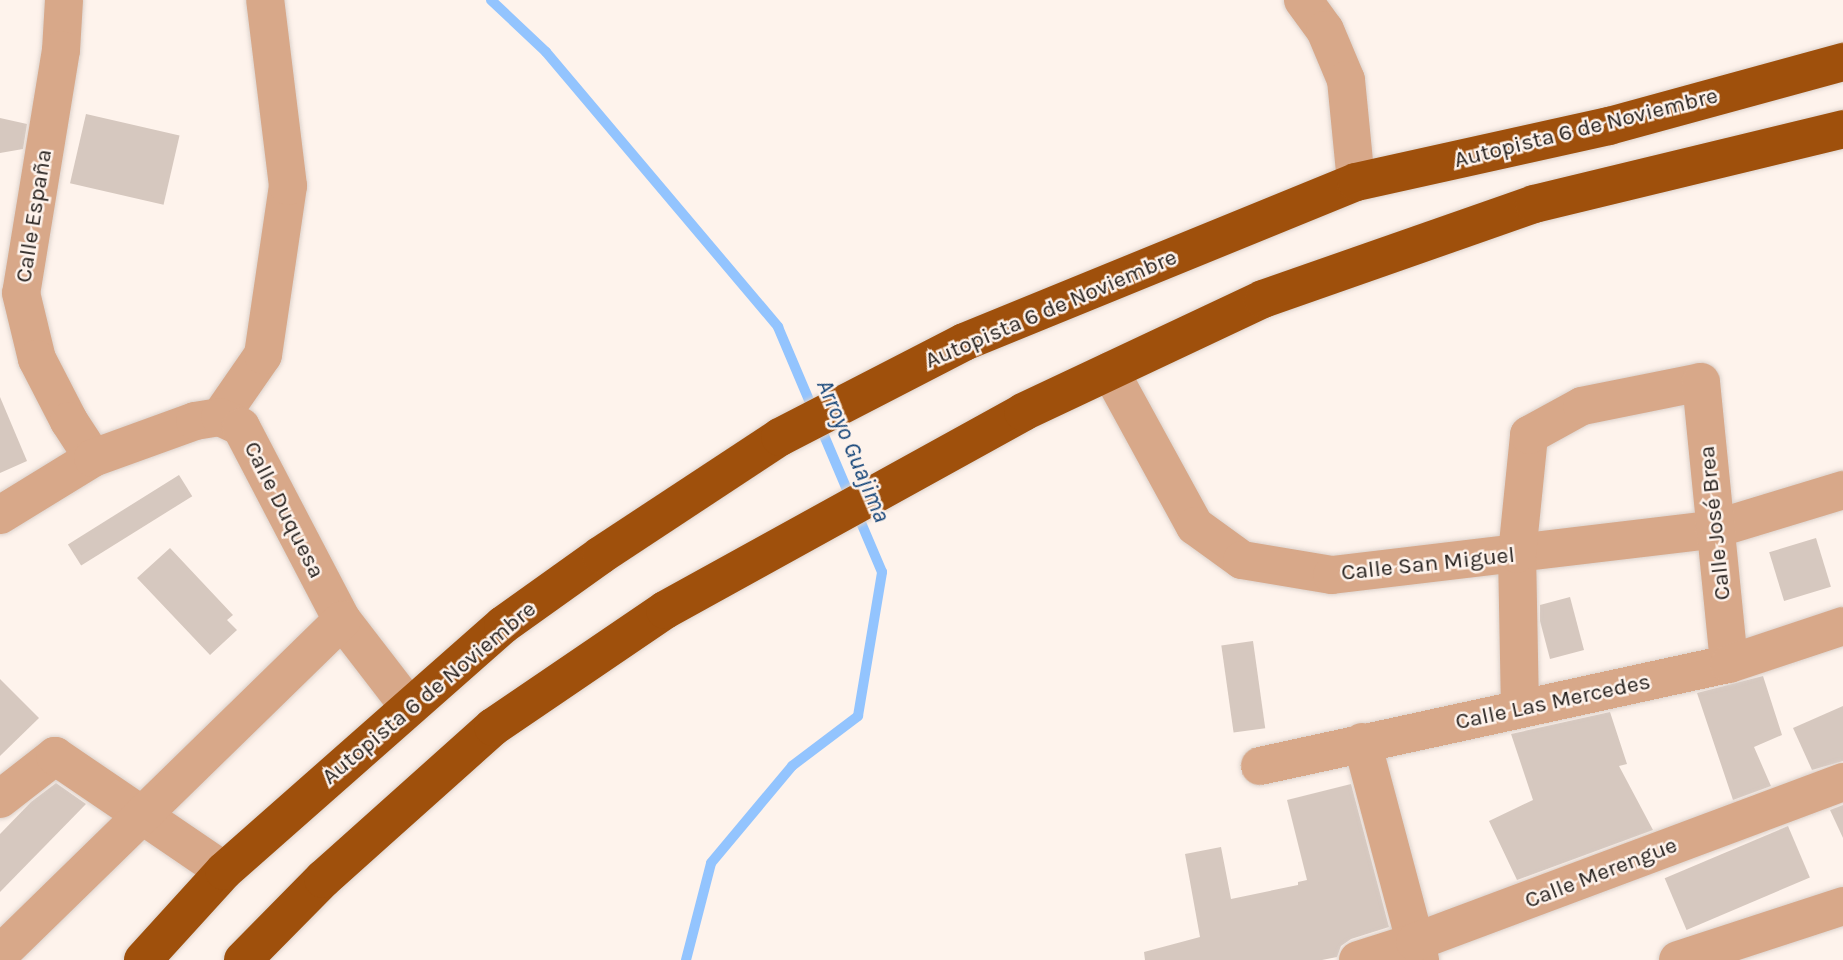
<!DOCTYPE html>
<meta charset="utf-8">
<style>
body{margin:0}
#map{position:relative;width:1843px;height:960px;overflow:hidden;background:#fef3ec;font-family:Karla,sans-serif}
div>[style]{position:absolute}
.stream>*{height:10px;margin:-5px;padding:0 5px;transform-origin:5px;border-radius:5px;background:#93c4fe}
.building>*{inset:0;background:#d6c8bf;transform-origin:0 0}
.roads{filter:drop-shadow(0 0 2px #dbd1cb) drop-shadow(0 0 2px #dbd1cb)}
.minor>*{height:38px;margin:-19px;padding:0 19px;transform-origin:19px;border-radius:19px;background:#d8a889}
.highway>*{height:38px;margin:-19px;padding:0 19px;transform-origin:19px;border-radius:19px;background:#9f500c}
span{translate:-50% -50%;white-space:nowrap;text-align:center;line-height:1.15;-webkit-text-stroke:5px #fef3ec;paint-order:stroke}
.street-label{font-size:23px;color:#26211e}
.water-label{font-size:24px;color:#144478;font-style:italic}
</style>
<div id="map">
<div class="stream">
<div style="left:491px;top:0;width:76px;rotate:43.4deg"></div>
<div style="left:546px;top:52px;width:360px;rotate:49.8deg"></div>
<div style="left:778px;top:327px;width:92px;rotate:67deg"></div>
<div style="left:820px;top:426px;width:79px;rotate:67deg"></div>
<div style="left:686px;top:960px;width:100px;rotate:-75.5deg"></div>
<div style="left:711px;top:863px;width:126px;rotate:-50.1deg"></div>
<div style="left:792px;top:766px;width:83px;rotate:-37.1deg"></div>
<div style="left:858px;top:716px;width:146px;rotate:-80.5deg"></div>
<div style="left:882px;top:572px;width:64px;rotate:-113deg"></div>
</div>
<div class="building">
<div style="left:86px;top:114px;width:96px;height:71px;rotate:13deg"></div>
<div style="clip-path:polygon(0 118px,27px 124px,23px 149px,0 153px)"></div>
<div style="clip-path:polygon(0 397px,27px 461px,0 473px)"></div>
<div style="left:179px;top:475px;width:25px;height:131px;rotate:58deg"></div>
<div style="left:1816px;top:538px;width:51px;height:49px;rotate:73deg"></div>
<div style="clip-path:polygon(170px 548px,233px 615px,227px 620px,237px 630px,210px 655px,137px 578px)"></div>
<div style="clip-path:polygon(1570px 597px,1584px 650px,1550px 659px,1540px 621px,1540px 605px)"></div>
<div style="left:1253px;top:641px;width:88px;height:32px;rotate:82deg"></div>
<div style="clip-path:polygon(1763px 676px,1782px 735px,1754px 747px,1771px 786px,1733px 800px,1697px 693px)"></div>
<div style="clip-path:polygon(0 679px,39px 718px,0 756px)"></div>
<div style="clip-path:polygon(1843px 706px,1843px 761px,1812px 770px,1793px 728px)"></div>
<div style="clip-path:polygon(1610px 712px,1627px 764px,1619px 766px,1653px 830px,1517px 880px,1489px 821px,1533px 800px,1511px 734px)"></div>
<div style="clip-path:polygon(56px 783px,86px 804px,0 892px,0 834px,31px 802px)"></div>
<div style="clip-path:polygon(1351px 784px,1389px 927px,1351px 939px,1341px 946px,1337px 957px,1322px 960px,1145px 960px,1144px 952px,1200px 937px,1185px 854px,1221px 847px,1231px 899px,1298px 885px,1298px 882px,1307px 880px,1287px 800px)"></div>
<div style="clip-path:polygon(1843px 805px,1843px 838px,1830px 810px)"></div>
<div style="left:1788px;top:826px;width:56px;height:134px;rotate:67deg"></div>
</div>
<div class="roads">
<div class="minor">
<div style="left:64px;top:0;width:50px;rotate:93.4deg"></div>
<div style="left:61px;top:50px;width:246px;rotate:99.3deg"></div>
<div style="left:21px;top:293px;width:68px;rotate:76.4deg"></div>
<div style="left:37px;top:359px;width:70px;rotate:62.7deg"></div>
<div style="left:69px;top:421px;width:44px;rotate:57deg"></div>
<div style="left:1303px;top:0;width:37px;rotate:54deg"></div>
<div style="left:1325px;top:30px;width:54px;rotate:67.2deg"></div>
<div style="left:1346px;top:80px;width:102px;rotate:84.4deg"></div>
<div style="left:1110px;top:371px;width:177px;rotate:61.3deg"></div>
<div style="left:1195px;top:526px;width:58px;rotate:35.9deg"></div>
<div style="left:1242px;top:560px;width:91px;rotate:9.5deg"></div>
<div style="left:1332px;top:575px;width:386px;rotate:-6.8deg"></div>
<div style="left:1715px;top:529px;width:134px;rotate:-16.9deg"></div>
<div style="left:220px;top:417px;width:75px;rotate:-55.3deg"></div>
<div style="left:263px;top:355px;width:171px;rotate:-81.6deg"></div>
<div style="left:288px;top:186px;width:187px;rotate:-97deg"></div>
<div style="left:0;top:515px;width:109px;rotate:-31.5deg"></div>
<div style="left:93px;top:458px;width:109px;rotate:-19.9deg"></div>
<div style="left:195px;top:421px;width:25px;rotate:-9deg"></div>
<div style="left:220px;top:417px;width:23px;rotate:25deg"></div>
<div style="left:241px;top:427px;width:218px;rotate:62.4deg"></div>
<div style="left:342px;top:620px;width:110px;rotate:52.4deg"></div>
<div style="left:1520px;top:709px;width:155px;rotate:-91.1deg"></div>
<div style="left:1517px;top:554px;width:120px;rotate:-84.2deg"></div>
<div style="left:1529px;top:435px;width:60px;rotate:-28.7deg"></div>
<div style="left:1582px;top:406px;width:121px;rotate:-11.4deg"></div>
<div style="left:1701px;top:382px;width:283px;rotate:84.3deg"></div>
<div style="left:1362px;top:742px;width:226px;rotate:75.1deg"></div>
<div style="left:1260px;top:766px;width:480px;rotate:-12.3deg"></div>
<div style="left:1729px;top:664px;width:120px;rotate:-18.4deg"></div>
<div style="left:0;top:799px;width:70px;rotate:-38deg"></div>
<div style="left:55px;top:756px;width:204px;rotate:34.2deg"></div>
<div style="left:0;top:954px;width:478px;rotate:-44.3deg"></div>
<div style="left:1358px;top:960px;width:60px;rotate:-17.5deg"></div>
<div style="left:1415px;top:942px;width:457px;rotate:-20.5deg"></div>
<div style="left:1678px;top:960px;width:174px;rotate:-18.1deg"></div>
</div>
<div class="highway">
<div style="left:143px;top:960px;width:120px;rotate:-47.7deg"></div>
<div style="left:224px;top:871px;width:372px;rotate:-41.4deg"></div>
<div style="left:503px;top:625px;width:120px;rotate:-35.5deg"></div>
<div style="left:601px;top:555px;width:214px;rotate:-33.4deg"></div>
<div style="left:780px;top:437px;width:207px;rotate:-27.3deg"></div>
<div style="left:964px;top:342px;width:423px;rotate:-22.2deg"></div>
<div style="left:1356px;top:182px;width:259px;rotate:-12.5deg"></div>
<div style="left:1609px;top:126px;width:243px;rotate:-15.3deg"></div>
<div style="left:243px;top:960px;width:114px;rotate:-45.4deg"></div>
<div style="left:323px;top:879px;width:228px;rotate:-41.8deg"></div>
<div style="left:493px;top:727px;width:208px;rotate:-34.2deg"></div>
<div style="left:665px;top:610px;width:409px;rotate:-28.9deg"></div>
<div style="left:1023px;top:412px;width:265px;rotate:-25.2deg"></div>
<div style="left:1263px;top:299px;width:287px;rotate:-19.3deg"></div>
<div style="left:1534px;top:204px;width:318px;rotate:-13.6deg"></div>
</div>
</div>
<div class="street-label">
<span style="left:1586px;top:128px;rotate:-14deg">Autopista 6 de Noviembre</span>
<span style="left:34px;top:216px;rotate:-81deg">Calle España</span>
<span style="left:1051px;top:309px;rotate:-23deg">Autopista 6 de Noviembre</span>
<span style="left:284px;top:510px;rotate:63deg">Calle Duquesa</span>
<span style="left:1715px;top:523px;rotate:-96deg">Calle José Brea</span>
<span style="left:1428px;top:564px;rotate:-6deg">Calle San Miguel</span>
<span style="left:429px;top:693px;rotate:-40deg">Autopista 6 de Noviembre</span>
<span style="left:1553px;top:702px;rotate:-12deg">Calle Las Mercedes</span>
<span style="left:1601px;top:873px;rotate:-21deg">Calle Merengue</span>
</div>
<div class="water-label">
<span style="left:853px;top:451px;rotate:67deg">Arroyo Guajima</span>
</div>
</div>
